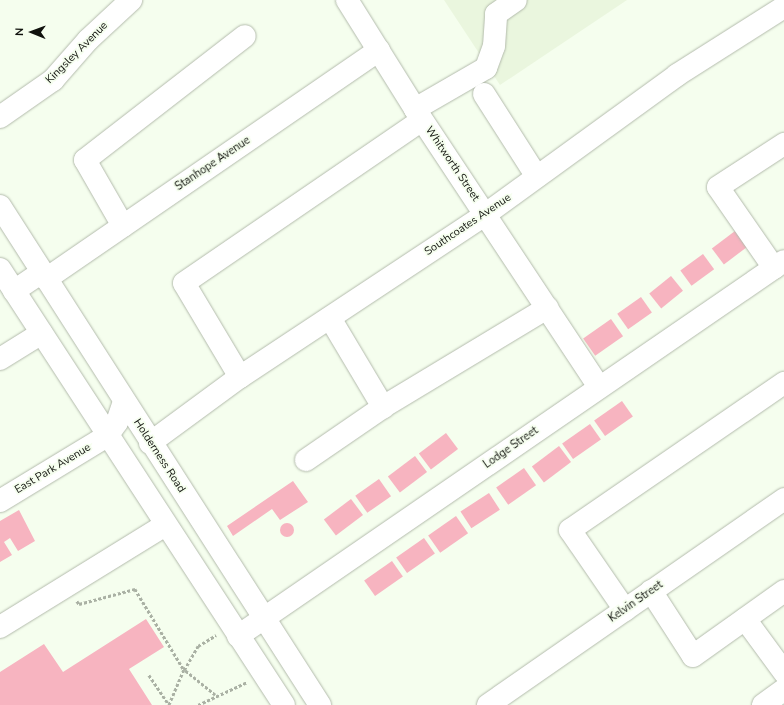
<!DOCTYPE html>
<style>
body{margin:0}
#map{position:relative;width:784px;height:705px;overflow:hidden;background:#f5feee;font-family:"Nunito Sans",sans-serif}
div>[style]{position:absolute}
.built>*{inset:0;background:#eaf6de}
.building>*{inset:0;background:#f7b4c0;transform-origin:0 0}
.round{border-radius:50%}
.path>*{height:2.5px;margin-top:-1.25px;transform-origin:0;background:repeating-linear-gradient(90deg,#aab1a4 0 3px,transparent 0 5px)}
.roads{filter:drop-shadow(0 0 1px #b3bbac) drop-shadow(0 0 1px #b3bbac)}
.minor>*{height:22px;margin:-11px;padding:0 11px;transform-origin:11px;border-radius:11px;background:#fff}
.highway>*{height:22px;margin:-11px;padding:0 11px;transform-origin:11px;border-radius:11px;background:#fff}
span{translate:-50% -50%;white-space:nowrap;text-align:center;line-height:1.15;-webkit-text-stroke:3.5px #f5feee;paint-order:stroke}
.street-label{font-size:11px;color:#10120d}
.north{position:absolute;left:12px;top:12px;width:40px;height:40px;-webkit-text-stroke:3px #f5feee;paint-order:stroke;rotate:271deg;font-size:11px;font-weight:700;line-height:16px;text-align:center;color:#10120d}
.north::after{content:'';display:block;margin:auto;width:14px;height:18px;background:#10120d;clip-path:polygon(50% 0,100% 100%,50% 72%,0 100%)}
</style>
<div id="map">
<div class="built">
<div style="clip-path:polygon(444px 0,627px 0,500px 85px)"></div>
</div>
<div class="building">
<div style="left:735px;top:231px;width:20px;height:29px;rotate:53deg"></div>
<div style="left:703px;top:254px;width:19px;height:28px;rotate:54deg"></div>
<div style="left:671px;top:276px;width:19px;height:28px;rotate:51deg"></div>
<div style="left:641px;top:297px;width:19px;height:29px;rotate:55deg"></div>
<div style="left:611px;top:319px;width:21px;height:34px;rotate:55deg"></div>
<div style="left:622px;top:401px;width:19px;height:34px;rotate:55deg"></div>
<div style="left:590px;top:424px;width:19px;height:34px;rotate:55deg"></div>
<div style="left:446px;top:433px;width:20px;height:34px;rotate:53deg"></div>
<div style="left:559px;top:446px;width:20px;height:34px;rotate:53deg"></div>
<div style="left:415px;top:456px;width:20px;height:34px;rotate:53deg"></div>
<div style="left:524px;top:468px;width:21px;height:34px;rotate:55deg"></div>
<div style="left:379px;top:479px;width:21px;height:29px;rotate:55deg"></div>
<div style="clip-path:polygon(293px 481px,308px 502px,280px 520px,272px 509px,233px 536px,227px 526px)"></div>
<div style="left:489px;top:493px;width:20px;height:34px;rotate:57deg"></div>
<div style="left:351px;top:499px;width:20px;height:34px;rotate:53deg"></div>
<div style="clip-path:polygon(19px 510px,35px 541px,18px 551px,10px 538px,4px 542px,12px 555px,0 562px,0 521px)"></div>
<div style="left:456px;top:516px;width:21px;height:34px;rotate:55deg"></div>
<div class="round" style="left:280px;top:523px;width:14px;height:14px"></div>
<div style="left:424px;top:538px;width:19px;height:34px;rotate:55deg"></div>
<div style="left:392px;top:561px;width:19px;height:34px;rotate:55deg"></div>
<div style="clip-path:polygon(146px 619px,164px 647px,129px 669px,152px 705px,0 705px,0 672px,44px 644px,63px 672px)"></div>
</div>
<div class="path">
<div style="left:77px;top:601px;width:4px;rotate:56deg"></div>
<div style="left:79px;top:604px;width:58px;rotate:-15deg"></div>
<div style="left:135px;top:589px;width:95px;rotate:58.8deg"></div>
<div style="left:184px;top:670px;width:38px;rotate:113deg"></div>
<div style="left:149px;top:675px;width:36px;rotate:56deg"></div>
<div style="left:215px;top:695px;width:40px;rotate:-141deg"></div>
<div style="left:184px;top:670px;width:28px;rotate:-60deg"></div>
<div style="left:198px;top:646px;width:21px;rotate:-31deg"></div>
<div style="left:198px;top:705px;width:54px;rotate:-25.1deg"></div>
</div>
<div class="roads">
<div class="minor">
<div style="left:347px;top:0;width:128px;rotate:58deg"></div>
<div style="left:415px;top:109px;width:333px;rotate:56.5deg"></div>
<div style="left:484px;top:94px;width:98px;rotate:57.4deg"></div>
<div style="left:415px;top:109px;width:82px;rotate:-30deg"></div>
<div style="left:486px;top:68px;width:23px;rotate:-70deg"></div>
<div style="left:494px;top:46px;width:32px;rotate:-86deg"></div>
<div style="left:496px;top:14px;width:24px;rotate:-35deg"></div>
<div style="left:0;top:117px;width:65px;rotate:-34.9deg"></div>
<div style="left:53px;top:80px;width:53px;rotate:-48.8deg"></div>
<div style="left:88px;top:40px;width:59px;rotate:-42.9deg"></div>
<div style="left:123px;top:226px;width:76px;rotate:-119.9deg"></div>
<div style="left:85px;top:160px;width:202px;rotate:-37.8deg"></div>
<div style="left:774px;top:268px;width:98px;rotate:-124.7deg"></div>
<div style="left:718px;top:187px;width:79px;rotate:-33.1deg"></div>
<div style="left:46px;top:279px;width:404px;rotate:-34.5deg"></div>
<div style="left:14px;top:291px;width:34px;rotate:-34deg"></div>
<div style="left:330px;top:318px;width:104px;rotate:59.2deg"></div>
<div style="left:0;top:359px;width:49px;rotate:-31.8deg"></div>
<div style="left:240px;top:377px;width:109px;rotate:-120.8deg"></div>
<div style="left:184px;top:283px;width:288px;rotate:-34.4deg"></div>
<div style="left:150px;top:443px;width:112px;rotate:-36.3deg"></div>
<div style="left:240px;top:377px;width:295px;rotate:-33.5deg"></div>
<div style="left:486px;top:214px;width:236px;rotate:-36deg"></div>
<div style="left:677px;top:75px;width:127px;rotate:-32.4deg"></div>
<div style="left:306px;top:460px;width:93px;rotate:-34.5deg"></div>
<div style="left:383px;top:407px;width:192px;rotate:-31.1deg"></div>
<div style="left:0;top:501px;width:125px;rotate:-31.3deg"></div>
<div style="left:107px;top:436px;width:17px;rotate:-54deg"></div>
<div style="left:117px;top:422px;width:21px;rotate:-71deg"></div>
<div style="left:651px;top:591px;width:77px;rotate:57.1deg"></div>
<div style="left:693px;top:656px;width:112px;rotate:-35.5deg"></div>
<div style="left:625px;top:610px;width:97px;rotate:-124.5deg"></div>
<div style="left:570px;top:530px;width:260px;rotate:-34.5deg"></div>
<div style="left:745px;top:619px;width:66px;rotate:53.7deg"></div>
<div style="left:0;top:627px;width:194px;rotate:-31.7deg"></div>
<div style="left:238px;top:636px;width:662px;rotate:-34.48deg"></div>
<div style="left:488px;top:705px;width:361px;rotate:-34.8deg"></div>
<div style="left:763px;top:705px;width:26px;rotate:-36deg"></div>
</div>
<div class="highway">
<div style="left:0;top:206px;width:593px;rotate:57.33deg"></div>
<div style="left:0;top:269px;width:520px;rotate:56.92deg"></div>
</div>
</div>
<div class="street-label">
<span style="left:77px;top:53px;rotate:-45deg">Kingsley Avenue</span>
<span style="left:213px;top:164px;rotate:-34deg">Stanhope Avenue</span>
<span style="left:452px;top:164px;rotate:56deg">Whitworth Street</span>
<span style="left:468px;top:225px;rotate:-34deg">Southcoates Avenue</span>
<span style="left:511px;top:448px;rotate:-35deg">Lodge Street</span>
<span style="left:159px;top:456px;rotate:57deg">Holderness Road</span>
<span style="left:53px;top:469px;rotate:-31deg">East Park Avenue</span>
<span style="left:636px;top:602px;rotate:-35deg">Kelvin Street</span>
</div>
<div class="north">N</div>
</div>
